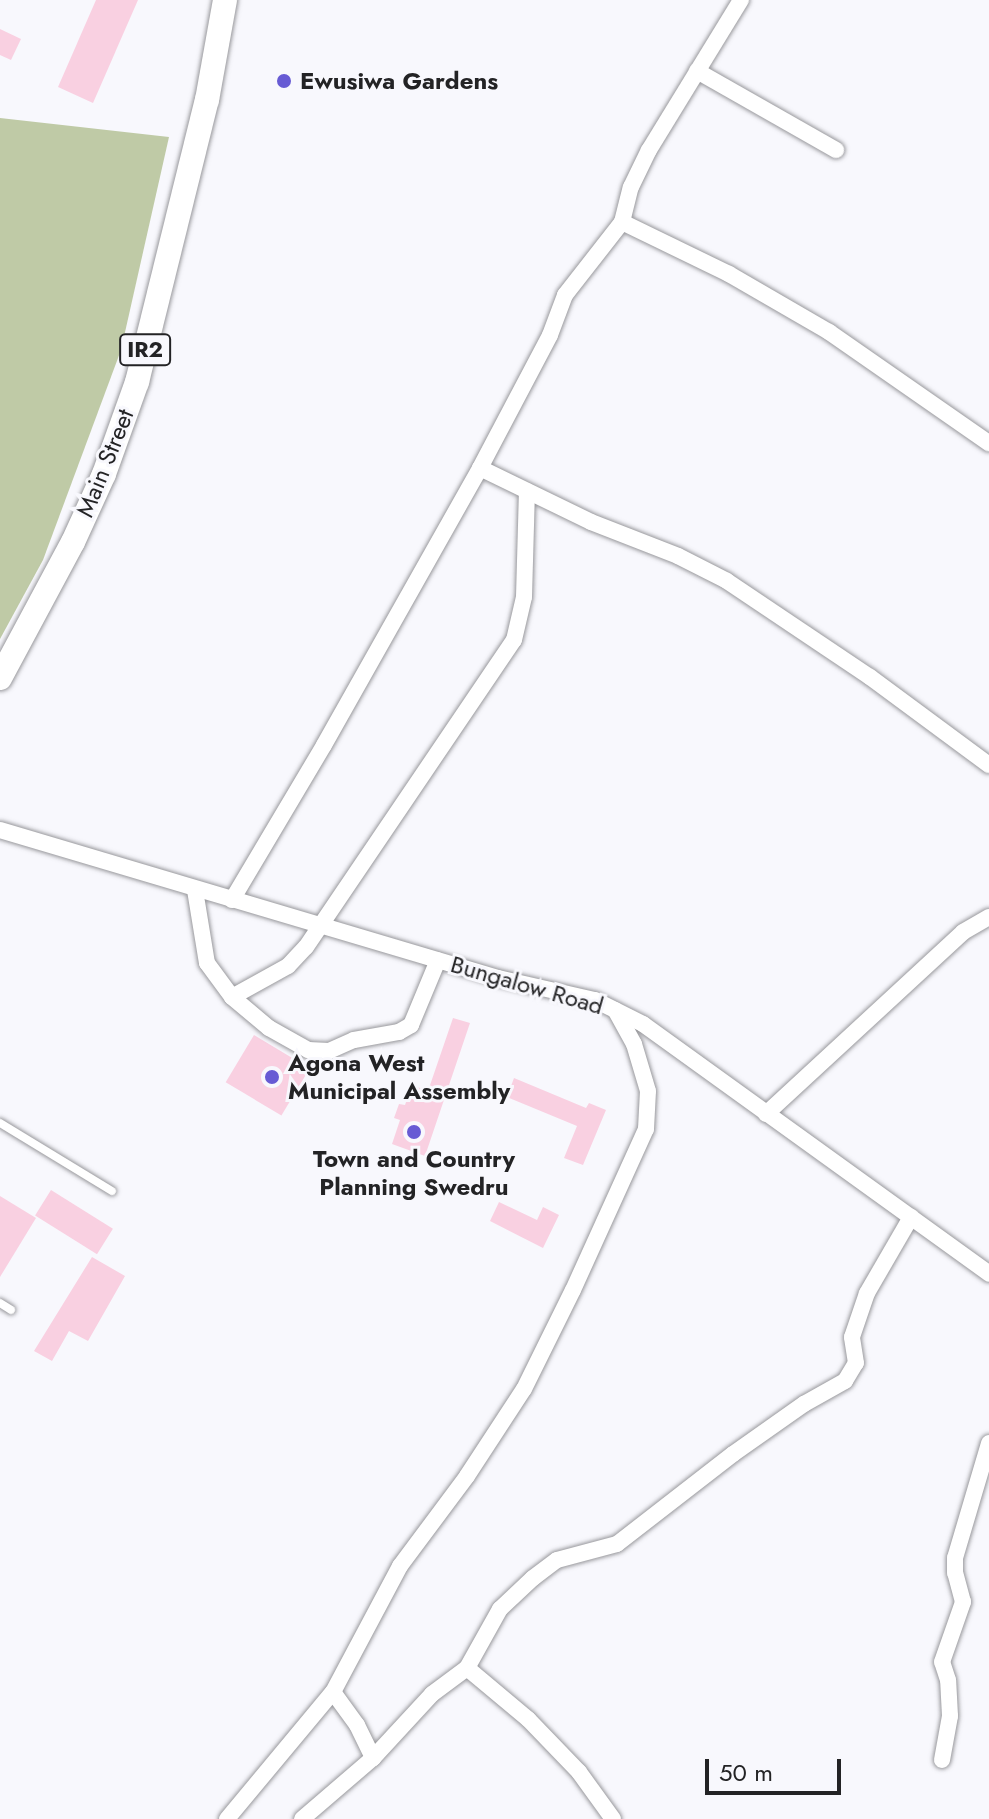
<!DOCTYPE html>
<style>
body{margin:0}
#map{position:relative;width:989px;height:1819px;overflow:hidden;background:#f8f8fd;font-family:Jost,sans-serif}
div>[style]{position:absolute}
.forest>*{inset:0;background:#bfcaa6}
.building>*{inset:0;background:#f9d0e1;transform-origin:0 0}
.roads{filter:drop-shadow(0 0 2px #98989c) drop-shadow(0 0 2px #98989c)}
.lane>*{height:8px;margin:-4px;padding:0 4px;transform-origin:4px;border-radius:4px;background:#fff}
.street>*{height:16px;margin:-8px;padding:0 8px;transform-origin:8px;border-radius:8px;background:#fff}
.primary>*{height:24px;margin:-12px;padding:0 12px;transform-origin:12px;border-radius:12px;background:#fff}
.dots>*{width:22px;height:22px;translate:-50% -50%;box-sizing:border-box;border:4px solid #f8f8fd;border-radius:50%}
span{translate:-50% -50%;white-space:nowrap;text-align:center;line-height:1.15;-webkit-text-stroke:6px #f8f8fd;paint-order:stroke}
.shield-label span{padding:2px 6px;background:#f8f8fd;border:2px solid;border-radius:6px;-webkit-text-stroke-width:0}
.shield-label{font-size:22px;color:#232325;font-weight:700}
.poi-label{font-size:24px;color:#232325;font-weight:700}
.left{translate:0 -50%;text-align:left}
.street-label{font-size:24px;color:#232325}
.scale{position:absolute;left:705px;top:1759px;width:136px;height:36px;box-sizing:border-box;border:4px solid #232325;border-top:0;padding-left:10px;font-size:24px;line-height:28px;white-space:nowrap;color:#232325;-webkit-text-stroke:6px #f8f8fd;paint-order:stroke}
</style>
<div id="map">
<div class="forest">
<div style="clip-path:polygon(0 118px,169px 137px,121px 350px,43px 560px,0 639px)"></div>
</div>
<div class="building">
<div style="clip-path:polygon(96px 0,138px 0,93px 103px,58px 87px)"></div>
<div style="clip-path:polygon(0 29px,21px 39px,11px 60px,0 55px)"></div>
<div style="clip-path:polygon(453px 1018px,470px 1023px,425px 1156px,392px 1144px,400px 1120px,394px 1118px,399px 1104px,405px 1105px,412px 1085px,428px 1091px)"></div>
<div style="left:254px;top:1035px;width:65px;height:55px;rotate:31deg"></div>
<div style="clip-path:polygon(514px 1078px,586px 1108px,589px 1103px,606px 1110px,583px 1165px,564px 1158px,577px 1126px,507px 1097px)"></div>
<div style="left:51px;top:1190px;width:73px;height:30px;rotate:32deg"></div>
<div style="clip-path:polygon(0 1196px,36px 1218px,0 1277px)"></div>
<div style="clip-path:polygon(499px 1202px,537px 1220px,543px 1207px,559px 1215px,543px 1248px,490px 1221px)"></div>
<div style="clip-path:polygon(92px 1257px,125px 1276px,88px 1341px,69px 1331px,52px 1361px,34px 1351px)"></div>
</div>
<div class="roads">
<div class="lane">
<div style="left:0;top:1123px;width:131px;rotate:31.3deg"></div>
<div style="left:0;top:1303px;width:13px;rotate:32deg"></div>
</div>
<div class="street">
<div style="left:697px;top:71px;width:160px;rotate:29.6deg"></div>
<div style="left:622px;top:222px;width:119px;rotate:25.9deg"></div>
<div style="left:729px;top:274px;width:116px;rotate:30.1deg"></div>
<div style="left:829px;top:332px;width:195px;rotate:34.8deg"></div>
<div style="left:480px;top:468px;width:123px;rotate:25.9deg"></div>
<div style="left:591px;top:522px;width:93px;rotate:21.3deg"></div>
<div style="left:678px;top:556px;width:55px;rotate:27deg"></div>
<div style="left:727px;top:581px;width:172px;rotate:33.9deg"></div>
<div style="left:870px;top:677px;width:148px;rotate:36.5deg"></div>
<div style="left:0;top:830px;width:520px;rotate:16.55deg"></div>
<div style="left:498px;top:978px;width:99px;rotate:12.8deg"></div>
<div style="left:595px;top:1000px;width:54px;rotate:26.6deg"></div>
<div style="left:643px;top:1024px;width:427px;rotate:35.8deg"></div>
<div style="left:195px;top:890px;width:74px;rotate:80.7deg"></div>
<div style="left:207px;top:963px;width:42px;rotate:53.7deg"></div>
<div style="left:232px;top:997px;width:48px;rotate:40deg"></div>
<div style="left:269px;top:1028px;width:45px;rotate:29.4deg"></div>
<div style="left:308px;top:1050px;width:21px;rotate:3deg"></div>
<div style="left:329px;top:1051px;width:27px;rotate:-24deg"></div>
<div style="left:354px;top:1040px;width:46px;rotate:-10.1deg"></div>
<div style="left:399px;top:1032px;width:14px;rotate:-30deg"></div>
<div style="left:411px;top:1025px;width:70px;rotate:-67.4deg"></div>
<div style="left:232px;top:900px;width:180px;rotate:-59.3deg"></div>
<div style="left:324px;top:745px;width:318px;rotate:-60.6deg"></div>
<div style="left:480px;top:468px;width:150px;rotate:-62.2deg"></div>
<div style="left:550px;top:335px;width:43px;rotate:-69.4deg"></div>
<div style="left:565px;top:295px;width:93px;rotate:-52deg"></div>
<div style="left:622px;top:222px;width:36px;rotate:-76deg"></div>
<div style="left:631px;top:187px;width:41px;rotate:-64.1deg"></div>
<div style="left:649px;top:150px;width:176px;rotate:-58.5deg"></div>
<div style="left:232px;top:997px;width:64px;rotate:-29deg"></div>
<div style="left:288px;top:966px;width:26px;rotate:-47deg"></div>
<div style="left:306px;top:947px;width:371px;rotate:-55.9deg"></div>
<div style="left:514px;top:640px;width:44px;rotate:-76.9deg"></div>
<div style="left:524px;top:597px;width:106px;rotate:-88.4deg"></div>
<div style="left:766px;top:1114px;width:268px;rotate:-42.7deg"></div>
<div style="left:963px;top:932px;width:30px;rotate:-30deg"></div>
<div style="left:467px;top:1668px;width:80px;rotate:39.9deg"></div>
<div style="left:528px;top:1719px;width:74px;rotate:46.1deg"></div>
<div style="left:579px;top:1772px;width:58px;rotate:54.1deg"></div>
<div style="left:333px;top:1692px;width:41px;rotate:54deg"></div>
<div style="left:357px;top:1725px;width:37px;rotate:64deg"></div>
<div style="left:942px;top:1760px;width:45px;rotate:-79.7deg"></div>
<div style="left:950px;top:1716px;width:36px;rotate:-93deg"></div>
<div style="left:948px;top:1680px;width:19px;rotate:-108deg"></div>
<div style="left:942px;top:1662px;width:64px;rotate:-70.7deg"></div>
<div style="left:963px;top:1602px;width:30px;rotate:-105deg"></div>
<div style="left:955px;top:1573px;width:15px;rotate:-90deg"></div>
<div style="left:955px;top:1558px;width:120px;rotate:-73.5deg"></div>
<div style="left:227px;top:1819px;width:165px;rotate:-50.2deg"></div>
<div style="left:333px;top:1692px;width:143px;rotate:-62deg"></div>
<div style="left:400px;top:1566px;width:112px;rotate:-53.3deg"></div>
<div style="left:467px;top:1476px;width:104px;rotate:-56.8deg"></div>
<div style="left:524px;top:1389px;width:110px;rotate:-63.7deg"></div>
<div style="left:573px;top:1290px;width:177px;rotate:-65.6deg"></div>
<div style="left:646px;top:1129px;width:38px;rotate:-87deg"></div>
<div style="left:648px;top:1091px;width:49px;rotate:-106.6deg"></div>
<div style="left:634px;top:1044px;width:39px;rotate:-119deg"></div>
<div style="left:302px;top:1819px;width:94px;rotate:-40.7deg"></div>
<div style="left:373px;top:1758px;width:87px;rotate:-47.3deg"></div>
<div style="left:432px;top:1694px;width:44px;rotate:-36.6deg"></div>
<div style="left:467px;top:1668px;width:68px;rotate:-60.8deg"></div>
<div style="left:500px;top:1609px;width:45px;rotate:-43.2deg"></div>
<div style="left:533px;top:1578px;width:30px;rotate:-37deg"></div>
<div style="left:557px;top:1560px;width:62px;rotate:-14.9deg"></div>
<div style="left:617px;top:1544px;width:147px;rotate:-37.8deg"></div>
<div style="left:733px;top:1454px;width:87px;rotate:-35.2deg"></div>
<div style="left:804px;top:1404px;width:47px;rotate:-29.3deg"></div>
<div style="left:845px;top:1381px;width:21px;rotate:-59deg"></div>
<div style="left:856px;top:1363px;width:26px;rotate:-99deg"></div>
<div style="left:852px;top:1337px;width:46px;rotate:-71.2deg"></div>
<div style="left:867px;top:1293px;width:88px;rotate:-59.9deg"></div>
</div>
<div class="primary">
<div style="left:0;top:678px;width:154px;rotate:-61.8deg"></div>
<div style="left:73px;top:542px;width:75px;rotate:-65.5deg"></div>
<div style="left:104px;top:474px;width:98px;rotate:-70.3deg"></div>
<div style="left:137px;top:382px;width:291px;rotate:-76.1deg"></div>
<div style="left:207px;top:100px;width:102px;rotate:-79.8deg"></div>
</div>
</div>
<div class="dots">
<div style="left:284px;top:81px;background:#675bd4"></div>
<div style="left:272px;top:1077px;background:#675bd4"></div>
<div style="left:414px;top:1132px;background:#675bd4"></div>
</div>
<div class="shield-label">
<span style="left:145px;top:350px">IR2</span>
</div>
<div class="poi-label">
<span class="left" style="left:300px;top:81px">Ewusiwa Gardens</span>
<span class="left" style="left:288px;top:1077px">Agona West<br>Municipal Assembly</span>
<span style="left:414px;top:1173px">Town and Country<br>Planning Swedru</span>
</div>
<div class="street-label">
<span style="left:105px;top:463px;rotate:-68deg">Main Street</span>
<span style="left:527px;top:985px;rotate:16deg">Bungalow Road</span>
</div>
<div class="scale">50 m</div>
</div>
